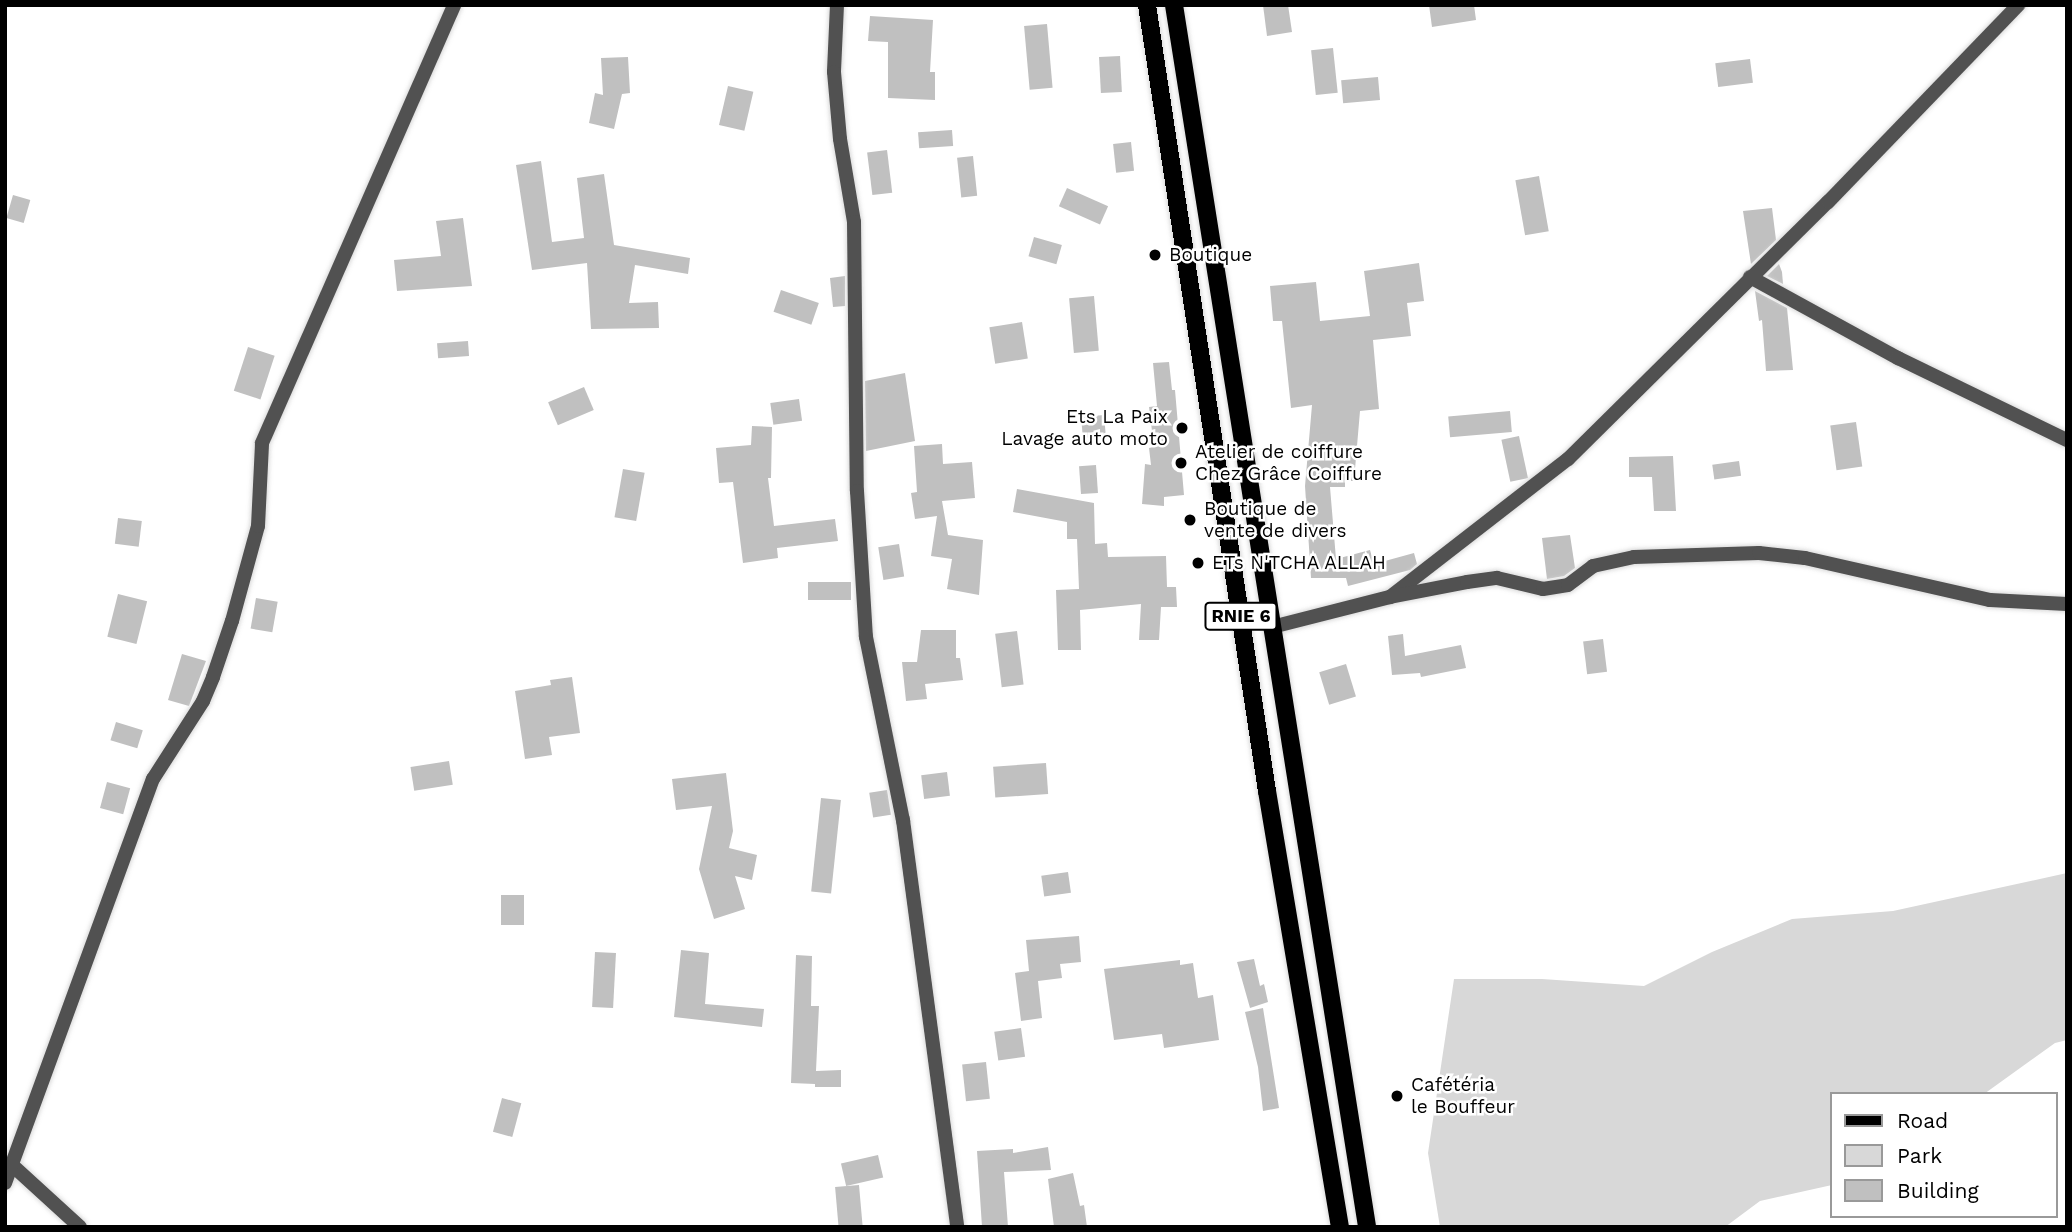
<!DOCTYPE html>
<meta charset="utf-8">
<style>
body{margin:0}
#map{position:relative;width:2072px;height:1232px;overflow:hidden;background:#fff;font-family:"Work Sans",sans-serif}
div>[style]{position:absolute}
.green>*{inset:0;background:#d8d8d8}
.building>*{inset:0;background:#c0c0c0;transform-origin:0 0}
.roads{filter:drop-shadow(0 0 2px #dbdbdb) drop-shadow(0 0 2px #dbdbdb)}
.street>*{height:14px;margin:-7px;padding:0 7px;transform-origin:7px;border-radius:7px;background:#515151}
.primary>*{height:18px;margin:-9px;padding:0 9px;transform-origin:9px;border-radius:9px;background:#000}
.dots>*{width:19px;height:19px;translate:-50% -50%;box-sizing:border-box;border:4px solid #fff;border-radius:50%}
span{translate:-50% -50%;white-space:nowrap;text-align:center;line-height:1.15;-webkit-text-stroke:5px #fff;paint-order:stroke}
.shield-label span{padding:2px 5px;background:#fff;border:2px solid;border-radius:5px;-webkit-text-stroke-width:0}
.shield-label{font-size:18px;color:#000;font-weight:700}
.poi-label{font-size:19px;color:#000}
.left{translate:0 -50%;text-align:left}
.right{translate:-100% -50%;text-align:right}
.frame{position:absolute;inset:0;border:7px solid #000;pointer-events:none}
.legend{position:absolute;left:1830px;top:1092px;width:228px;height:126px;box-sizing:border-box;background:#fff;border:2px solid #999;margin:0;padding:9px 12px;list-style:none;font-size:21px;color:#000}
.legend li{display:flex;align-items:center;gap:14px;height:35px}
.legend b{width:35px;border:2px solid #999}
</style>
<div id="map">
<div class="green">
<div style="clip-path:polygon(2067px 873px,2067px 1040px,2055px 1043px,1984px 1094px,1832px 1094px,1832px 1185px,1760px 1201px,1725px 1227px,1440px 1227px,1428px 1153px,1454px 979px,1542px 979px,1644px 986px,1712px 952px,1792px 919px,1893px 911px)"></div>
</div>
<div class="building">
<div style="clip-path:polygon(1263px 5px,1288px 5px,1292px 32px,1267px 36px)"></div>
<div style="clip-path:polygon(1429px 5px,1474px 5px,1476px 20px,1432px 27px)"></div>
<div style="clip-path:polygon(870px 16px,933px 20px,930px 72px,935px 72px,935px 100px,888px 98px,888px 42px,868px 41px)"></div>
<div style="left:1047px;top:24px;width:64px;height:23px;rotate:85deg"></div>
<div style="left:1333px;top:48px;width:45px;height:22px;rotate:84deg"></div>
<div style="left:1120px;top:56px;width:36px;height:21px;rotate:87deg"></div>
<div style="clip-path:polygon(628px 57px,630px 93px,622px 94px,614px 129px,589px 123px,595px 93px,603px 95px,601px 58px)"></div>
<div style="left:1750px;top:59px;width:24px;height:35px;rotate:83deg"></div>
<div style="left:1378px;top:77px;width:23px;height:37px;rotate:85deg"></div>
<div style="left:728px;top:86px;width:26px;height:40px;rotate:13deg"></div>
<div style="left:952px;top:130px;width:16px;height:34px;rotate:86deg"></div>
<div style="left:1131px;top:142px;width:29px;height:18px;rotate:84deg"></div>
<div style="left:887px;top:150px;width:43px;height:20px;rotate:83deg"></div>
<div style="left:973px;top:156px;width:40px;height:16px;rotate:84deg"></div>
<div style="clip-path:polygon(541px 161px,552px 242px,584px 238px,577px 178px,604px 174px,614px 245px,690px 258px,688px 274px,635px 265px,629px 303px,658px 302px,659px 328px,591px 329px,587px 263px,532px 270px,516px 165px)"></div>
<div style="left:1539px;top:176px;width:56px;height:24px;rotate:80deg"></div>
<div style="left:1067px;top:188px;width:45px;height:20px;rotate:24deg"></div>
<div style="left:13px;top:195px;width:18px;height:24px;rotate:16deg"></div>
<div style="clip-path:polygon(1772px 208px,1776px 240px,1751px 264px,1743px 211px)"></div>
<div style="clip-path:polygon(463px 218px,472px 286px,397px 291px,394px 260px,441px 256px,436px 221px)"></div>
<div style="left:1034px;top:237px;width:29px;height:20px;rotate:16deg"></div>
<div style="clip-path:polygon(1419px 263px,1424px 301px,1407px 303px,1411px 336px,1373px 340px,1379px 409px,1360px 411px,1354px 481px,1345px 481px,1345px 487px,1330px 487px,1336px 559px,1370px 550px,1374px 564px,1414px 553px,1417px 564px,1410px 570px,1348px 586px,1346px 578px,1311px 578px,1305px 486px,1312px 405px,1291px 408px,1282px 321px,1273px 321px,1270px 286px,1316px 282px,1320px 321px,1370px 316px,1364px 271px)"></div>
<div style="clip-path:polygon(1779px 264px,1782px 272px,1783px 284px,1767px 276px)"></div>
<div style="clip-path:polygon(845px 276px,845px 306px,833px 307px,830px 278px)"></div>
<div style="left:781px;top:290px;width:40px;height:23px;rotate:19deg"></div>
<div style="clip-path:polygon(1755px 291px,1787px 308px,1793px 370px,1766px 371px,1762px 320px,1759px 321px)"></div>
<div style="left:1094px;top:296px;width:55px;height:25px;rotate:85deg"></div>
<div style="left:1022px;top:322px;width:37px;height:33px;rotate:81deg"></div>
<div style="left:468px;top:341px;width:15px;height:31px;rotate:86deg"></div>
<div style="left:248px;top:347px;width:28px;height:46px;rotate:18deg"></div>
<div style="clip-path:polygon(1169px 362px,1172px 390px,1175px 390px,1184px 495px,1164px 497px,1164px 506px,1142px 504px,1145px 464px,1151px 465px,1149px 448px,1154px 447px,1149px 407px,1157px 406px,1153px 363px)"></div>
<div style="clip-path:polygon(905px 373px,915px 441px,866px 451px,865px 381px)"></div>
<div style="left:584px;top:387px;width:25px;height:39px;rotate:67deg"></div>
<div style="left:799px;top:399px;width:22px;height:29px;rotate:82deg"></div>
<div style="left:1510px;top:411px;width:21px;height:62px;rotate:85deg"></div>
<div style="left:1104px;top:415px;width:21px;height:23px;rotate:85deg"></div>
<div style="left:1856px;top:422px;width:45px;height:26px;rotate:82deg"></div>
<div style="clip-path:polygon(752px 426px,772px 427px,771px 478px,768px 478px,774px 526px,835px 519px,838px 541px,777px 548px,778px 558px,743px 563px,733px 482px,719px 483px,716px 448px,751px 445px)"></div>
<div style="left:1519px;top:436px;width:43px;height:18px;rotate:78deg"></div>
<div style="clip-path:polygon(942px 444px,943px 464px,972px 462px,975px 498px,942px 501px,948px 535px,983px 540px,979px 595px,947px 589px,952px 559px,931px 556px,937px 516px,915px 519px,911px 493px,917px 492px,914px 446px)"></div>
<div style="clip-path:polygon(1673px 456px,1676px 511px,1654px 511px,1652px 477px,1629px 477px,1629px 457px)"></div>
<div style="left:1739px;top:461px;width:15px;height:27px;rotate:82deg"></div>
<div style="left:1096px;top:465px;width:28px;height:17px;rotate:86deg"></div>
<div style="left:623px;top:469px;width:22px;height:49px;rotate:10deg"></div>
<div style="clip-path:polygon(1017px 489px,1094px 503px,1095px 544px,1107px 543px,1108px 557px,1166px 556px,1167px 587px,1176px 587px,1177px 607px,1161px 607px,1159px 640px,1139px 640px,1141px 604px,1080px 610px,1081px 650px,1058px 650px,1056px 590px,1079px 589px,1077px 539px,1067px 539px,1067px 522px,1013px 512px)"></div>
<div style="left:118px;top:518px;width:24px;height:26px;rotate:7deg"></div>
<div style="clip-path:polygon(1570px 535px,1575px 568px,1564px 576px,1547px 579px,1542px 538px)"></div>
<div style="left:899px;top:544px;width:33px;height:21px;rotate:81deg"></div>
<div style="left:808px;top:582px;width:43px;height:18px"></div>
<div style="left:118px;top:594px;width:30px;height:44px;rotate:14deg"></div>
<div style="left:256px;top:598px;width:22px;height:31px;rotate:10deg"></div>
<div style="clip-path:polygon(921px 630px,956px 630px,956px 658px,960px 658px,963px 680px,925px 684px,927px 699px,906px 701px,902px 662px,917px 662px)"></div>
<div style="left:1017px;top:631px;width:54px;height:22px;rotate:83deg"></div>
<div style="clip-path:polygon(1403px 634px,1405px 656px,1461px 645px,1466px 668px,1421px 677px,1420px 673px,1392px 675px,1388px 636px)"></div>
<div style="left:1603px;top:639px;width:33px;height:20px;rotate:83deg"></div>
<div style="clip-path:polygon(182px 654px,206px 661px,189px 706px,168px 700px)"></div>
<div style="left:1346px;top:664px;width:34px;height:28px;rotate:73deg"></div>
<div style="clip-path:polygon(572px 677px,580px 733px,549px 737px,552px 755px,525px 759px,515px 691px,551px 685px,550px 680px)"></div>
<div style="left:116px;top:722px;width:28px;height:19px;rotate:17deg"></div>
<div style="left:449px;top:761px;width:24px;height:39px;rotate:81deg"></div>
<div style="left:1046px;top:763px;width:31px;height:53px;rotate:86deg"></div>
<div style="left:947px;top:772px;width:24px;height:26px;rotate:83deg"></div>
<div style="clip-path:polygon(726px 773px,733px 831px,729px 848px,757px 855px,752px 880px,735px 876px,745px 909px,714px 919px,699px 869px,712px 806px,676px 810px,672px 779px)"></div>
<div style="left:107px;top:782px;width:24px;height:27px;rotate:15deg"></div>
<div style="left:887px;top:790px;width:25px;height:18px;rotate:81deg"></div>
<div style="left:821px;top:798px;width:20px;height:94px;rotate:6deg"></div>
<div style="left:1068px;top:872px;width:21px;height:27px;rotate:82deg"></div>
<div style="left:501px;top:895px;width:23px;height:30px"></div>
<div style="clip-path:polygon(1079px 936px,1081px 962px,1060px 964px,1062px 978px,1038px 981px,1042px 1018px,1021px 1021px,1015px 973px,1029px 971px,1026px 940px)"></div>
<div style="clip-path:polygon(681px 950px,709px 953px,705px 1004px,764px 1009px,762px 1027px,674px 1017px)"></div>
<div style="left:595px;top:952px;width:21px;height:55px;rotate:3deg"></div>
<div style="clip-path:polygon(796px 955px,812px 956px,811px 1006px,819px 1006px,816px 1071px,841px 1070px,841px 1087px,815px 1087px,815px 1084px,791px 1083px)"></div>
<div style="clip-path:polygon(1254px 959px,1260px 986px,1264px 984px,1268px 1002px,1250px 1008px,1237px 962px)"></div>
<div style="clip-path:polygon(1180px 960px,1180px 965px,1193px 963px,1198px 998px,1213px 995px,1219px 1040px,1164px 1048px,1162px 1034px,1114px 1040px,1104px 969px)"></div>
<div style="clip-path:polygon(1263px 1008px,1279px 1108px,1263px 1111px,1258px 1067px,1245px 1012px)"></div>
<div style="left:1021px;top:1028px;width:29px;height:27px;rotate:82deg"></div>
<div style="left:986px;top:1062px;width:37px;height:24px;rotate:84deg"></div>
<div style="left:502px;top:1098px;width:20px;height:35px;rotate:15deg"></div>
<div style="clip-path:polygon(1048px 1147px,1051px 1170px,1004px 1172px,1008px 1227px,982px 1227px,977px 1151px,1013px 1149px,1013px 1153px)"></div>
<div style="left:878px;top:1155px;width:23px;height:38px;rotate:77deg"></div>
<div style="clip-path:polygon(1073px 1173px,1080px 1206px,1084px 1205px,1087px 1227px,1054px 1227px,1048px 1179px)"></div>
<div style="left:859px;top:1185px;width:42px;height:24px;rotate:85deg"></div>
</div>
<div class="roads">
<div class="street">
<div style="left:837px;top:5px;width:67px;rotate:92.6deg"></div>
<div style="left:834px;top:72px;width:67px;rotate:84.9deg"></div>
<div style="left:840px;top:139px;width:84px;rotate:80.4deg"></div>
<div style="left:854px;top:222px;width:269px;rotate:89.4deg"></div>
<div style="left:857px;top:491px;width:146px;rotate:86.5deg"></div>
<div style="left:866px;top:637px;width:187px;rotate:78.6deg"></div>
<div style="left:903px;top:820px;width:411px;rotate:82.4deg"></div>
<div style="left:1750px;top:277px;width:169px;rotate:28.7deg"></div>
<div style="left:1898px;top:358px;width:188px;rotate:25.9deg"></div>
<div style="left:1390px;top:597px;width:225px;rotate:-37.8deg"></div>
<div style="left:1568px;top:459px;width:366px;rotate:-44.7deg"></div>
<div style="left:1828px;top:202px;width:274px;rotate:-46deg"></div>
<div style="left:1272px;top:627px;width:122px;rotate:-14.3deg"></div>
<div style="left:1390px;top:597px;width:78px;rotate:-11deg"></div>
<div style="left:1467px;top:582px;width:30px;rotate:-8deg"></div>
<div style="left:1497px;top:578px;width:47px;rotate:13.4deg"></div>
<div style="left:1543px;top:589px;width:25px;rotate:-9deg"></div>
<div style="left:1568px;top:585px;width:31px;rotate:-37deg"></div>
<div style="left:1593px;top:566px;width:42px;rotate:-12.4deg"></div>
<div style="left:1634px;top:557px;width:125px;rotate:-1.8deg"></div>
<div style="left:1759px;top:553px;width:46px;rotate:6.2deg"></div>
<div style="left:1805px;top:558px;width:190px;rotate:12.8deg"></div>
<div style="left:1990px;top:600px;width:77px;rotate:3deg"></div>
<div style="left:12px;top:1165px;width:92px;rotate:42.4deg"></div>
<div style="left:5px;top:1183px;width:430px;rotate:-69.9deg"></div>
<div style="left:153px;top:779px;width:93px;rotate:-57.3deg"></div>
<div style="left:203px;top:701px;width:26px;rotate:-67deg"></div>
<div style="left:213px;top:677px;width:59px;rotate:-71.3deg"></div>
<div style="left:232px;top:621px;width:98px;rotate:-74.7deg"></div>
<div style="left:258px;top:526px;width:83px;rotate:-87.2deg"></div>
<div style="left:262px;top:443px;width:478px;rotate:-66.3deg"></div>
</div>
<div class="primary">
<div style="left:1147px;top:5px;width:795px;rotate:81.32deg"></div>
<div style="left:1267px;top:791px;width:442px;rotate:80.5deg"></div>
<div style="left:1174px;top:5px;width:1237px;rotate:81.02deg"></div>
</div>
</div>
<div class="dots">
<div style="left:1155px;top:255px;background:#000"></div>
<div style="left:1182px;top:428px;background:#000"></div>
<div style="left:1181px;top:463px;background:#000"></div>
<div style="left:1190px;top:520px;background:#000"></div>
<div style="left:1198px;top:563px;background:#000"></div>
<div style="left:1397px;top:1096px;background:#000"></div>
</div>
<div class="shield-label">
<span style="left:1241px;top:616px">RNIE 6</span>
</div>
<div class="poi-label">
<span class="left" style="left:1169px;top:255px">Boutique</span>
<span class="right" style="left:1168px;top:428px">Ets La Paix<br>Lavage auto moto</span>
<span class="left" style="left:1195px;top:463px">Atelier de coiffure<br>Chez Grâce Coiffure</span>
<span class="left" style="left:1204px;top:520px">Boutique de<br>vente de divers</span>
<span class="left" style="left:1212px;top:563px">ETs N'TCHA ALLAH</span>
<span class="left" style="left:1411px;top:1096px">Cafétéria<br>le Bouffeur</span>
</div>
<div class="frame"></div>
<ul class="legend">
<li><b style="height:9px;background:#000"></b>Road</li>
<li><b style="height:19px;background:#d8d8d8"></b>Park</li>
<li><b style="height:19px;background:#c0c0c0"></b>Building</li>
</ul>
</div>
